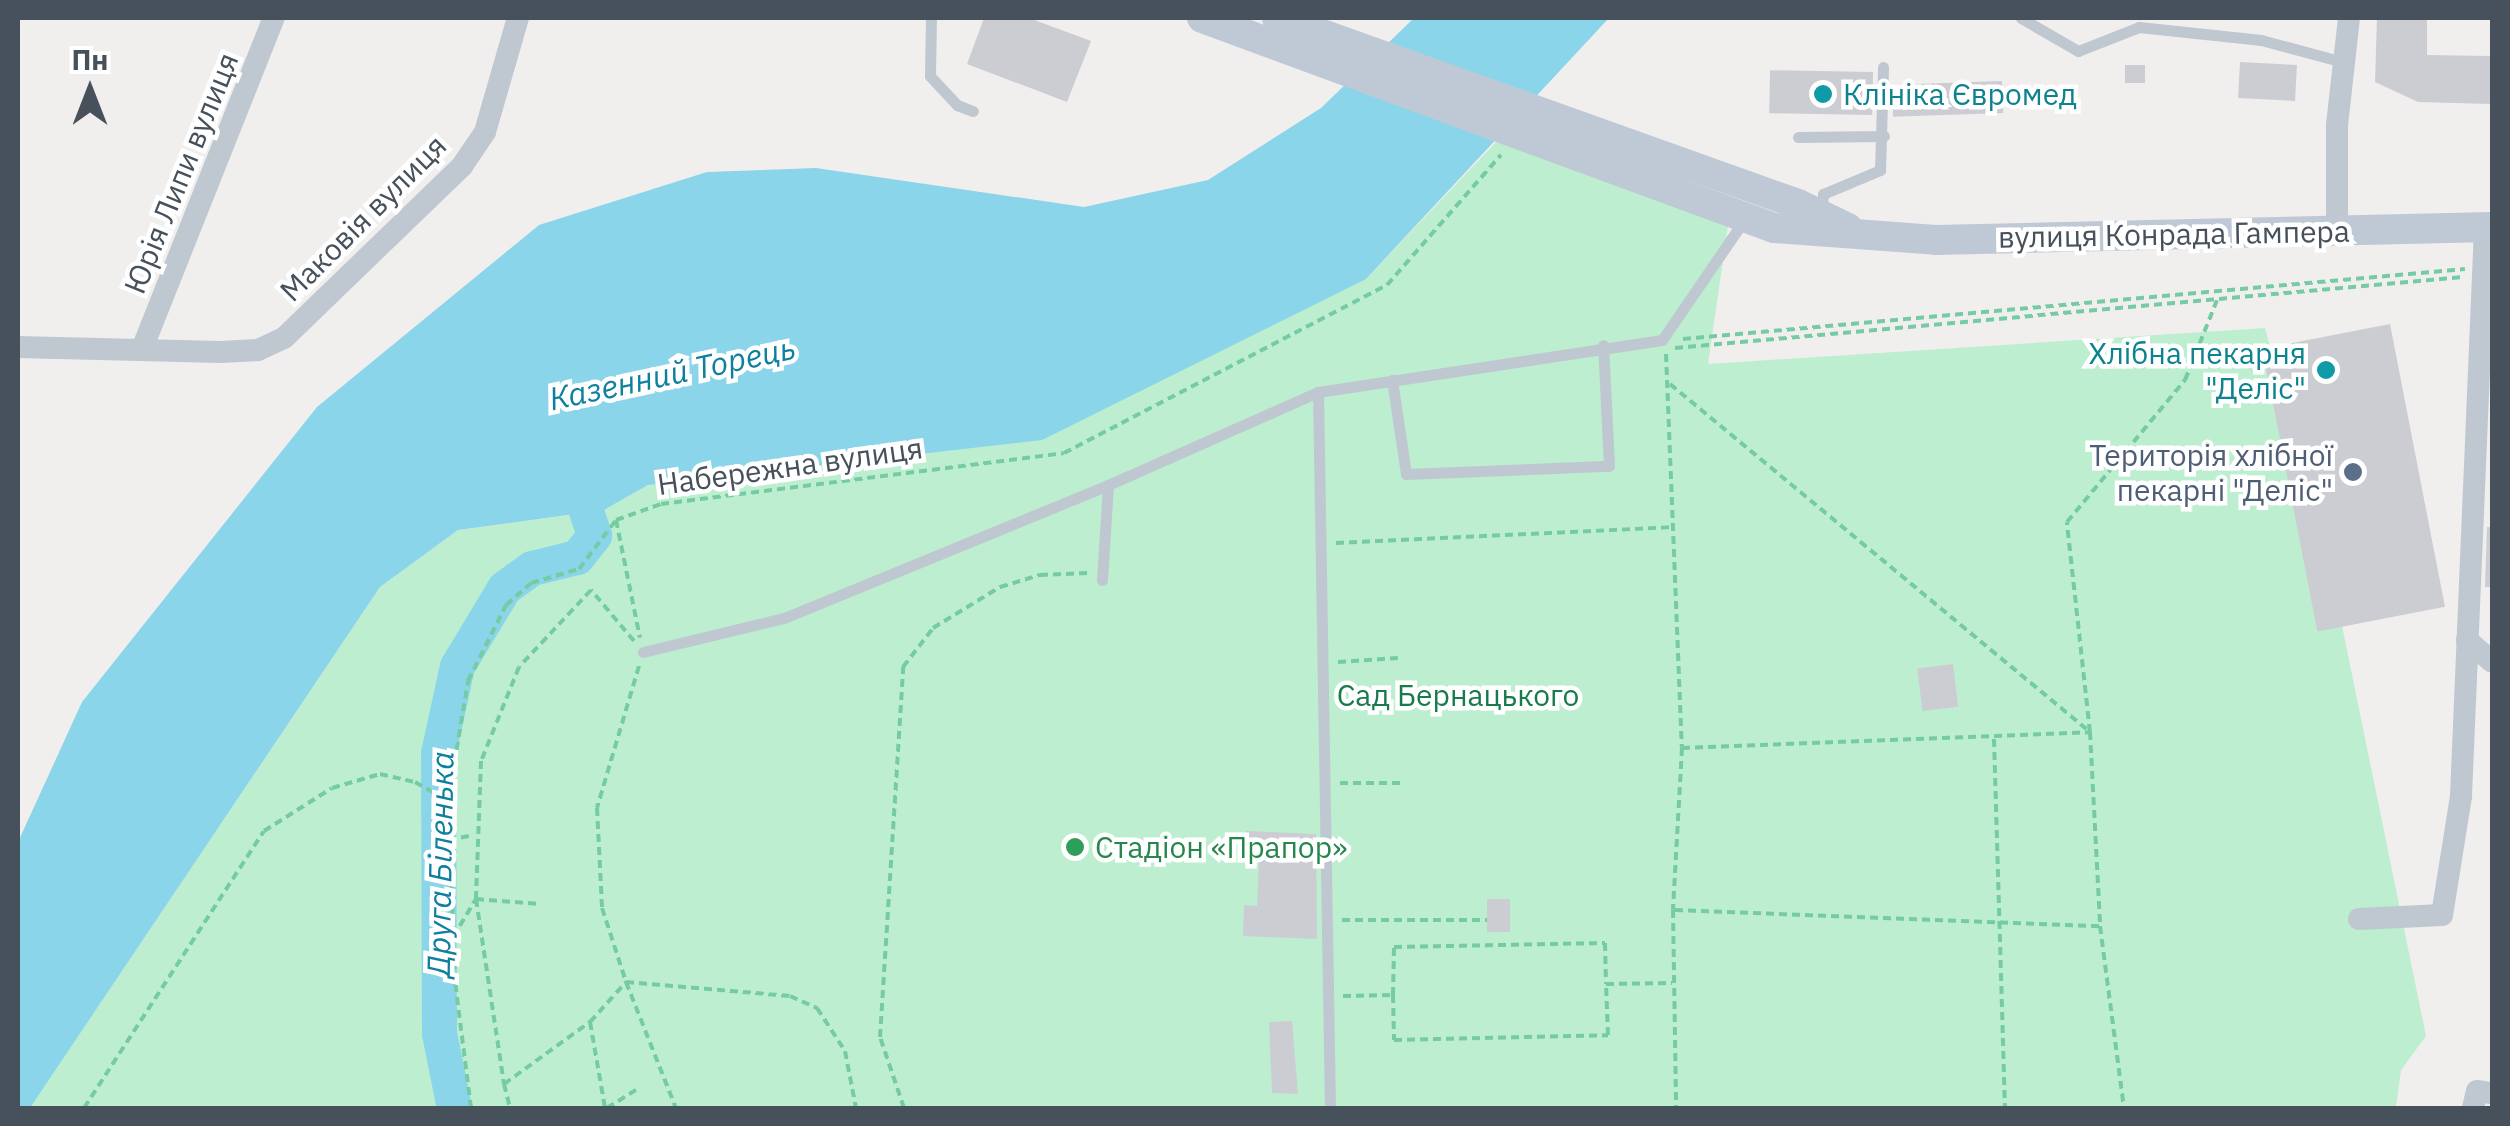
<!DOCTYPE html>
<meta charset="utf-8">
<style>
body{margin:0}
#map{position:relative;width:2510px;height:1126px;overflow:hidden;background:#f1eeee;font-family:"IBM Plex Sans",sans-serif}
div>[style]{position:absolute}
.green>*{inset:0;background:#bdeed0}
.water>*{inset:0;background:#8ad5ea}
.river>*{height:35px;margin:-17.5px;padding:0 17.5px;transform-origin:17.5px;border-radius:17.5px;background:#8ad5ea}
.building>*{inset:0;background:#cbcdd3;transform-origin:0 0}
.path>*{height:4px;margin-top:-2px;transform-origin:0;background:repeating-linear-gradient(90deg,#75cba2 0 8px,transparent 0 13px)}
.service>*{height:11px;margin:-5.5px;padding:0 5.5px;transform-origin:5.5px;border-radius:5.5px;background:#bfc8d0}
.minor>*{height:22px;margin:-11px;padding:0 11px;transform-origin:11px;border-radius:11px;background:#bfc8d0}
.secondary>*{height:30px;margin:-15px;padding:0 15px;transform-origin:15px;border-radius:15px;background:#bfc9d5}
.dots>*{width:28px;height:28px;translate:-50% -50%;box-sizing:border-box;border:5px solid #fff;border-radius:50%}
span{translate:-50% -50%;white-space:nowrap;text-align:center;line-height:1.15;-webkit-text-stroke:9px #fff;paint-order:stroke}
.culture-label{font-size:30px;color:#0d838f}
.left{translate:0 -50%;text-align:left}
.right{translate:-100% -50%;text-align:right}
.street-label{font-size:30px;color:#46515b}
.service-label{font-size:30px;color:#4e5e75}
.park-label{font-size:30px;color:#187b4b}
.leisure-label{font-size:30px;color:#27864d}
.water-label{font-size:32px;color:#0f7f9f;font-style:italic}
.frame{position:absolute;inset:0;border:20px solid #46515b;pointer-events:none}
.north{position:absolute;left:40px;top:40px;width:100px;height:100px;-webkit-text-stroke:8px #fff;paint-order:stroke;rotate:0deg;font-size:28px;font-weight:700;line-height:40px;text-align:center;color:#46515b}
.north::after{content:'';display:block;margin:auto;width:35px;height:45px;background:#46515b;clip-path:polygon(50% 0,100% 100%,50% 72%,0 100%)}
</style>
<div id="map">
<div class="green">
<div style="clip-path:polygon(1498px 140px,1728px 226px,1708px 364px,2265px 328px,2332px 577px,2426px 1036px,2401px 1070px,2396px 1108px,30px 1108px,380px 587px,458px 530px,604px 510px,648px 485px,1366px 279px)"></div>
</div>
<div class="water">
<div style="clip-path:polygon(1414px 18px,1609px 18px,1366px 279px,1042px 440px,648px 485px,604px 510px,458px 530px,380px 587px,30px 1108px,18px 1108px,18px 842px,82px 702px,317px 407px,539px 225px,707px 172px,816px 168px,1084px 207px,1208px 180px,1321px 108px)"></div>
</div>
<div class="river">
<div style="left:454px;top:1108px;width:76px;rotate:-101.3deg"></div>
<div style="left:439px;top:1033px;width:280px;rotate:-90.2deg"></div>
<div style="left:438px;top:753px;width:89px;rotate:-77.7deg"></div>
<div style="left:457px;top:666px;width:91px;rotate:-58.9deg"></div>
<div style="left:504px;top:588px;width:34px;rotate:-36deg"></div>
<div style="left:532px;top:568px;width:46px;rotate:-13.7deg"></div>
<div style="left:577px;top:557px;width:28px;rotate:-52deg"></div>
<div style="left:594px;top:535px;width:73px;rotate:-108.4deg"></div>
</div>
<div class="building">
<div style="clip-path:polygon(984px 18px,1029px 18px,1091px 41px,1067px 102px,967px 64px)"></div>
<div style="clip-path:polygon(2377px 18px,2427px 18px,2427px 55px,2492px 56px,2492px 104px,2418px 102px,2375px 82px)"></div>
<div style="left:2240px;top:62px;width:57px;height:36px;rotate:3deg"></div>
<div style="left:2125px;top:65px;width:20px;height:18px"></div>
<div style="left:1873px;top:72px;width:43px;height:103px;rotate:91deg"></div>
<div style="left:2002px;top:81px;width:32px;height:110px;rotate:88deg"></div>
<div style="left:2390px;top:324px;width:288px;height:130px;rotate:79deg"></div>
<div style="clip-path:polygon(2487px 527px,2492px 527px,2492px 587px,2485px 587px)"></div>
<div style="left:1953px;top:664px;width:43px;height:36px;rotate:83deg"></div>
<div style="clip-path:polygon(1246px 831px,1316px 834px,1317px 939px,1243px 936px,1244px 905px,1257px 906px,1259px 862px,1245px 861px)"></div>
<div style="left:1510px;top:899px;width:33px;height:23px;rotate:90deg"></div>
<div style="clip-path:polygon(1292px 1021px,1298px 1094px,1272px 1093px,1269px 1022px)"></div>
</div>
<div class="path">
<div style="left:1683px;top:339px;width:785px;rotate:-5.12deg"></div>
<div style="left:1675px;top:348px;width:791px;rotate:-5.15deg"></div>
<div style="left:1666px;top:354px;width:394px;rotate:87.7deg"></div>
<div style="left:1682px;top:748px;width:162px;rotate:93.2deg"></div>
<div style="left:1673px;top:910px;width:198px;rotate:89.1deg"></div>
<div style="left:1670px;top:384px;width:545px;rotate:39.64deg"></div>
<div style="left:616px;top:520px;width:120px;rotate:78.5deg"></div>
<div style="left:1336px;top:543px;width:337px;rotate:-2.7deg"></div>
<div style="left:634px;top:641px;width:67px;rotate:-130.1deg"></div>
<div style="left:591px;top:590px;width:105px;rotate:133.1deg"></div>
<div style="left:519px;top:667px;width:101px;rotate:112deg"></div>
<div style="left:481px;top:761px;width:138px;rotate:92.1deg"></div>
<div style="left:476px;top:899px;width:187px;rotate:81.4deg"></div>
<div style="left:504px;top:1084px;width:106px;rotate:-35.8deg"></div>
<div style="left:590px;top:1022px;width:54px;rotate:-48deg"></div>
<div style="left:626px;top:982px;width:136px;rotate:68.4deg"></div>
<div style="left:1338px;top:662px;width:60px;rotate:-3.8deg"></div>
<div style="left:639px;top:666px;width:148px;rotate:106.5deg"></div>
<div style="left:597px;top:808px;width:100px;rotate:87.1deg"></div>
<div style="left:602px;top:908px;width:78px;rotate:72deg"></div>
<div style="left:626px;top:982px;width:165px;rotate:4.9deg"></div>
<div style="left:790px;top:996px;width:30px;rotate:24deg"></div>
<div style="left:817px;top:1008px;width:51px;rotate:56.9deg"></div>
<div style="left:845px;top:1051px;width:58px;rotate:79.1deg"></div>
<div style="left:2090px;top:732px;width:211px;rotate:-96.3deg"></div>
<div style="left:2067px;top:522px;width:185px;rotate:-50.3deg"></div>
<div style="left:2185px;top:380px;width:86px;rotate:-68.2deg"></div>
<div style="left:1994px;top:739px;width:369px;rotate:88.3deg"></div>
<div style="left:1682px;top:748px;width:408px;rotate:-2.2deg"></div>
<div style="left:2090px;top:732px;width:194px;rotate:87deg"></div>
<div style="left:2100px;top:926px;width:184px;rotate:82.5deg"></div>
<div style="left:1340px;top:783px;width:61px"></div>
<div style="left:448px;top:840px;width:25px;rotate:-11deg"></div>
<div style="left:1675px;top:910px;width:425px;rotate:2.2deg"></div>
<div style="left:1342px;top:920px;width:145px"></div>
<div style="left:453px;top:937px;width:44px;rotate:-58.8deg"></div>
<div style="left:476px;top:899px;width:64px;rotate:4.5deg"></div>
<div style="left:1393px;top:995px;width:45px;rotate:88.7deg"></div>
<div style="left:1394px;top:1040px;width:214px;rotate:-1.3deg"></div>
<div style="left:1608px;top:1035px;width:51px;rotate:-92.2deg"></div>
<div style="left:1343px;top:996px;width:50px;rotate:-1.1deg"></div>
<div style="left:1393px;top:995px;width:48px;rotate:-88.8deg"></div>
<div style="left:1394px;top:947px;width:211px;rotate:-1.1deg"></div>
<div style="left:1605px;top:943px;width:41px;rotate:88.6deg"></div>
<div style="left:1606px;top:984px;width:66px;rotate:-0.9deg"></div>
<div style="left:590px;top:1022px;width:87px;rotate:80.1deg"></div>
<div style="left:504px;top:1084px;width:25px;rotate:76deg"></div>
<div style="left:84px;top:1108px;width:330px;rotate:-57deg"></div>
<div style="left:264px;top:831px;width:80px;rotate:-32.3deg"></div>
<div style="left:332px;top:788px;width:50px;rotate:-16.3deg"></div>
<div style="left:380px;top:774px;width:36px;rotate:13deg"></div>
<div style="left:415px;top:782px;width:38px;rotate:30deg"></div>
<div style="left:471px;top:1108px;width:127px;rotate:-97.2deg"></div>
<div style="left:455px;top:982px;width:181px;rotate:-92.2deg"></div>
<div style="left:448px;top:801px;width:122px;rotate:-80.5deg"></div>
<div style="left:468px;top:681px;width:85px;rotate:-63.4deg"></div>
<div style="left:506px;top:605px;width:33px;rotate:-41deg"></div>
<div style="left:531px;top:583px;width:50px;rotate:-16.3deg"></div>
<div style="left:579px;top:569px;width:61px;rotate:-52.9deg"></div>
<div style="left:616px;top:520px;width:48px;rotate:-19.6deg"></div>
<div style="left:661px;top:504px;width:406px;rotate:-7.2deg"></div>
<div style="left:1064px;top:453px;width:364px;rotate:-27.5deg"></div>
<div style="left:1387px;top:285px;width:173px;rotate:-48.8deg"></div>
<div style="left:607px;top:1108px;width:36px;rotate:-32deg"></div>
<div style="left:904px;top:1108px;width:75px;rotate:-108.7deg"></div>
<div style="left:880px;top:1037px;width:371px;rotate:-86.4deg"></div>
<div style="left:903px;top:667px;width:49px;rotate:-52.4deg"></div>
<div style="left:933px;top:628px;width:79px;rotate:-31.5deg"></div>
<div style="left:1000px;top:587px;width:42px;rotate:-16.7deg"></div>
<div style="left:1040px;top:575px;width:48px;rotate:-2.4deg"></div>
</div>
<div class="service">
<div style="left:931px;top:18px;width:58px;rotate:91deg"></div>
<div style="left:930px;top:76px;width:40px;rotate:47deg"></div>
<div style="left:957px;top:105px;width:17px;rotate:21deg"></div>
<div style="left:2021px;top:18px;width:66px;rotate:30.1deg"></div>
<div style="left:2078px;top:51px;width:66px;rotate:-21.5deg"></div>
<div style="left:2139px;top:27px;width:123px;rotate:6.1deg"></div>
<div style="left:2261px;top:40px;width:85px;rotate:15deg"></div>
<div style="left:1798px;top:137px;width:86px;rotate:-0.7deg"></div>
<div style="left:1821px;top:214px;width:20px;rotate:-84deg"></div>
<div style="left:1823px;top:194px;width:62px;rotate:-22.8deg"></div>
<div style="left:1880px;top:170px;width:103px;rotate:-88.3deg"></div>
<div style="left:1392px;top:380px;width:95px;rotate:81.5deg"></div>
<div style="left:1406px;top:474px;width:203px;rotate:-2.3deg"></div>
<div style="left:1609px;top:466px;width:121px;rotate:-92.8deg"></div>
<div style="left:1318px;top:392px;width:716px;rotate:89.04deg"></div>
<div style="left:1102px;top:580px;width:95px;rotate:-86.4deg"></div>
<div style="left:1108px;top:485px;width:230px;rotate:-23.9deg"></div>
<div style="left:1318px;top:392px;width:348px;rotate:-8.6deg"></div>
<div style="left:1662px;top:340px;width:147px;rotate:-55.6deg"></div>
<div style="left:643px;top:652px;width:145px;rotate:-13.6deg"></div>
<div style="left:784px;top:618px;width:350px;rotate:-22.3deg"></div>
</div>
<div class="minor">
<div style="left:2337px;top:230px;width:105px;rotate:-90deg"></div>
<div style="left:2337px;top:125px;width:108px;rotate:-83.6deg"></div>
<div style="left:18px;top:347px;width:202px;rotate:1.4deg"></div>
<div style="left:220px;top:352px;width:38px;rotate:-3deg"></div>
<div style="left:258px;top:350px;width:29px;rotate:-25deg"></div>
<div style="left:284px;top:338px;width:248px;rotate:-44deg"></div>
<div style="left:462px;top:166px;width:41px;rotate:-55.9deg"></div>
<div style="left:485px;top:132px;width:119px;rotate:-73.9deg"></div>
<div style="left:142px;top:349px;width:356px;rotate:-68.3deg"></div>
<div style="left:2467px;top:640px;width:33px;rotate:41deg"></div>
<div style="left:2359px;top:919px;width:83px;rotate:-2.8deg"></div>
<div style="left:2442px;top:915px;width:121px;rotate:-80.9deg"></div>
<div style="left:2461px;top:796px;width:570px;rotate:-87.58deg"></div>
<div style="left:2473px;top:1108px;width:17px;rotate:-77deg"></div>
<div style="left:2477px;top:1091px;width:15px;rotate:8deg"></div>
</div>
<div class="secondary">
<div style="left:1202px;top:18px;width:609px;rotate:20.16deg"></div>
<div style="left:1774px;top:228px;width:162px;rotate:4.2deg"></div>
<div style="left:1936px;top:240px;width:556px;rotate:-1.34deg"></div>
<div style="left:1277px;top:18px;width:553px;rotate:19.65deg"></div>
<div style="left:1798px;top:204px;width:55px;rotate:25.6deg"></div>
</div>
<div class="dots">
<div style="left:1823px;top:94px;background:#0f9aa8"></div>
<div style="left:2326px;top:370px;background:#0f9aa8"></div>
<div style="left:2353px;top:472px;background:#5c6f8a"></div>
<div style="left:1075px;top:847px;background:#2e9e5b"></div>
</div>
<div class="culture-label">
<span class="left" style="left:1843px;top:94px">Клініка Євромед</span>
<span class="right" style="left:2306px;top:370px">Хлібна пекарня<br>"Деліс"</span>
</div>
<div class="street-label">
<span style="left:181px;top:173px;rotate:-68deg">Юрія Липи вулиця</span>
<span style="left:363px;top:218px;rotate:-45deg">Маковія вулиця</span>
<span style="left:2174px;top:234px;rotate:-1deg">вулиця Конрада Гампера</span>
<span style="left:790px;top:466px;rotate:-8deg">Набережна вулиця</span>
</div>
<div class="service-label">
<span class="right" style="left:2333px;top:472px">Територія хлібної<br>пекарні "Деліс"</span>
</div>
<div class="park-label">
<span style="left:1458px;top:695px">Сад Бернацького</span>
</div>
<div class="leisure-label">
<span class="left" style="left:1095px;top:847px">Стадіон «Прапор»</span>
</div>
<div class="water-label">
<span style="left:672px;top:373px;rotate:-12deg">Казенний Торець</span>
<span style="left:440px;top:864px;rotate:-89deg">Друга Біленька</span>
</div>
<div class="frame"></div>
<div class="north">Пн</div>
</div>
